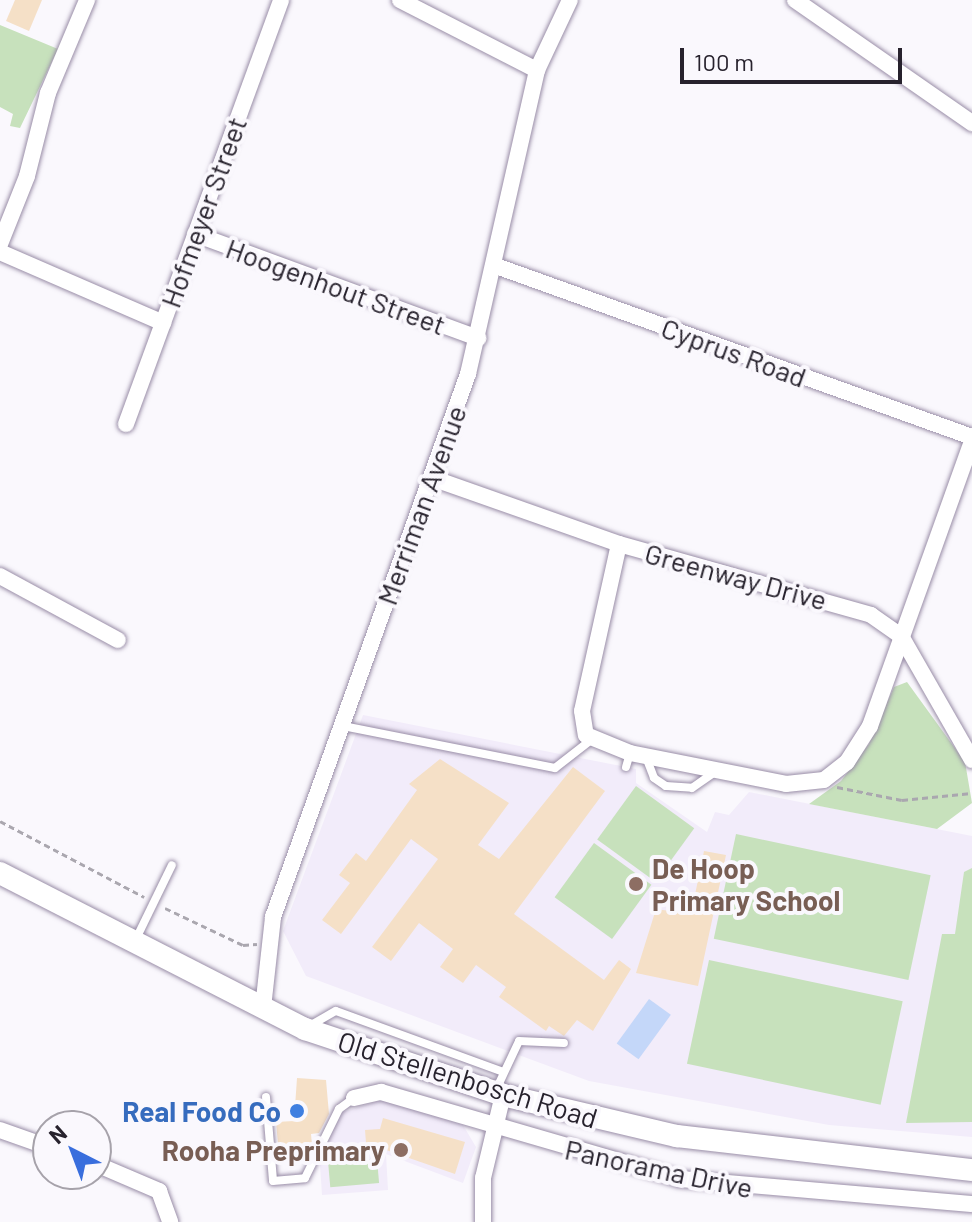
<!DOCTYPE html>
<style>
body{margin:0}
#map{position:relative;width:972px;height:1222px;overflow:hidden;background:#faf8fd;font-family:Barlow,sans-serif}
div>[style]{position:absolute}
.built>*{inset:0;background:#f2ecfa}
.green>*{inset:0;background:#c7e1bc;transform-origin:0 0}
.water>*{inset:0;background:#c4d7f9;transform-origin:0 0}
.building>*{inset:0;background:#f5e0c7}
.path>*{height:3px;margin-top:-1.5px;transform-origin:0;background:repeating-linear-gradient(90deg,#aaa7af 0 6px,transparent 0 10px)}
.roads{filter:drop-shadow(0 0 2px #998da7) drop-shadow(0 0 2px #998da7)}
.lane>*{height:8px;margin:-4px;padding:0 4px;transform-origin:4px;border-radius:4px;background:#fff}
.street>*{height:16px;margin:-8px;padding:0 8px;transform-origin:8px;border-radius:8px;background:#fff}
.secondary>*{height:22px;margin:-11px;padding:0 11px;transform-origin:11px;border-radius:11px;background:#fff}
.dots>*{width:22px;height:22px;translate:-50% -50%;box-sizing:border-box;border:4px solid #faf8fd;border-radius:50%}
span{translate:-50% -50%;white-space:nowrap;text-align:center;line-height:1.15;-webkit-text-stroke:8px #faf8fd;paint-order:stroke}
.street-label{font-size:28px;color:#27222d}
.education-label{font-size:28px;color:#785e54;font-weight:700}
.left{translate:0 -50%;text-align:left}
.right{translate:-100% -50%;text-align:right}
.shop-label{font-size:28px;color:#366cbe;font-weight:700}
.north{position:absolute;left:32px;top:1110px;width:80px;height:80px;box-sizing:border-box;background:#faf8fd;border:2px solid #a6a2aa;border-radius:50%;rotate:318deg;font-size:22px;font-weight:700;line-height:32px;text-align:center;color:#27222d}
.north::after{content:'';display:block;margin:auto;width:28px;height:36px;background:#396edd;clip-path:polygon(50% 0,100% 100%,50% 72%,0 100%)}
.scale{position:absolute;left:680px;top:48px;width:222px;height:36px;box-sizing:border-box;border:4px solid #27222d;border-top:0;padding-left:10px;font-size:24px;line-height:28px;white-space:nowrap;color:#27222d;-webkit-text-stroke:6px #faf8fd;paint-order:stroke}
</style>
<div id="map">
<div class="built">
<div style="clip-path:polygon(363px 715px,636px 769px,636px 783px,707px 832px,715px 812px,729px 815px,749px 792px,972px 836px,972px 1137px,829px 1125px,589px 1081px,306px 976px,283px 931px)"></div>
<div style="clip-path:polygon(385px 1099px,463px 1125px,476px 1147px,463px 1183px,386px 1154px,388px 1190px,322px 1195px,320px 1165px,339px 1113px)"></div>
</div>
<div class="green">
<div style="clip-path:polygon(0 25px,58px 49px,20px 128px,10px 126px,13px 114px,0 107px)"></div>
<div style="clip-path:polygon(907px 682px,965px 762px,972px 803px,937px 829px,809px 804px,841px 781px,869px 744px,894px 687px)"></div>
<div style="left:636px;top:786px;width:72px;height:66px;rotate:36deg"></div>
<div style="left:736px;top:834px;width:199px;height:107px;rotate:12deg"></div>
<div style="left:594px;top:843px;width:71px;height:67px;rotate:36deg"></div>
<div style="clip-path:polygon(972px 868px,972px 1122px,906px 1123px,942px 934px,955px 934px,964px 872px)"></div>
<div style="left:709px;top:960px;width:198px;height:106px;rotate:12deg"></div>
<div style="left:377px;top:1159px;width:24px;height:49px;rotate:85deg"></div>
</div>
<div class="water">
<div style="left:649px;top:999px;width:27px;height:55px;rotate:36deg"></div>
</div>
<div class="building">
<div style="clip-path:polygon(15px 0,42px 0,29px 31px,6px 21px)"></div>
<div style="clip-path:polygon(440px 759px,509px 803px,478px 845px,499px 859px,573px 767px,605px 791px,514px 914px,604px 980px,619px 960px,631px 969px,593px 1031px,577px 1020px,564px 1036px,549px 1026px,546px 1031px,499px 997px,506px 987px,476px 965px,463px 983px,440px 967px,453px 949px,419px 923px,391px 961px,372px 947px,438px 859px,411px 839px,341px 934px,322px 920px,350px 883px,339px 875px,356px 853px,366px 861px,417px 790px,409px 784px)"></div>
<div style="clip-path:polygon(704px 851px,726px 855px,698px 986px,636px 973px,656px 909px,691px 914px)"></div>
<div style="clip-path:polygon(297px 1078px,326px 1080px,329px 1114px,319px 1133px,311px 1134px,312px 1145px,279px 1154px,276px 1122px,294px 1121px)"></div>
<div style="clip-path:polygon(383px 1118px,465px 1142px,455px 1174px,366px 1143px,365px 1130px,380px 1129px)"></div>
</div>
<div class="path">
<div style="left:837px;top:787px;width:66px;rotate:11.3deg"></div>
<div style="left:902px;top:800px;width:70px;rotate:-5.7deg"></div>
<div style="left:0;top:821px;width:163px;rotate:27.8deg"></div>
<div style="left:165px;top:908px;width:86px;rotate:25.4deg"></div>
<div style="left:243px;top:945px;width:14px;rotate:-4deg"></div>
</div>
<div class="roads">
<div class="lane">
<div style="left:343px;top:726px;width:216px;rotate:11.2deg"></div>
<div style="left:555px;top:768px;width:46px;rotate:-37.9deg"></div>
<div style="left:646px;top:757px;width:22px;rotate:69deg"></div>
<div style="left:654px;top:778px;width:14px;rotate:34deg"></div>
<div style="left:666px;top:786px;width:26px;rotate:4deg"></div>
<div style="left:692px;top:788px;width:29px;rotate:-35deg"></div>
<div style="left:626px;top:767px;width:15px;rotate:-74deg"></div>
<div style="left:136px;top:939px;width:82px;rotate:-64.1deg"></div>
<div style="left:306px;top:1028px;width:34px;rotate:-30deg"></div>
<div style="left:336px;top:1011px;width:176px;rotate:20deg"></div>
<div style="left:495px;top:1092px;width:56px;rotate:-64.8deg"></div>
<div style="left:519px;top:1041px;width:45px;rotate:2.5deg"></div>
<div style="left:266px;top:1097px;width:84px;rotate:85.2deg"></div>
<div style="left:273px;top:1181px;width:32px;rotate:-5deg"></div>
<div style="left:305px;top:1178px;width:77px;rotate:-63.8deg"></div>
<div style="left:339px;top:1109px;width:19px;rotate:-36deg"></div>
</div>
<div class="street">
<div style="left:400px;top:0;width:154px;rotate:27.1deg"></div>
<div style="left:795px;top:0;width:216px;rotate:34.8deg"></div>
<div style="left:195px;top:234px;width:302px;rotate:20.2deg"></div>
<div style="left:0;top:244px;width:73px;rotate:-68.3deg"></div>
<div style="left:27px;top:176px;width:86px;rotate:-75.8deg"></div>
<div style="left:48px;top:93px;width:101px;rotate:-67.2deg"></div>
<div style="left:0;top:252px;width:178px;rotate:23.5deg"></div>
<div style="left:496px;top:266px;width:506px;rotate:19.76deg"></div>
<div style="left:126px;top:424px;width:451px;rotate:-69.9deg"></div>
<div style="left:432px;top:478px;width:198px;rotate:19.4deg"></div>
<div style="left:619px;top:544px;width:262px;rotate:15.7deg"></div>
<div style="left:871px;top:615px;width:37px;rotate:35deg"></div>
<div style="left:901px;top:636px;width:143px;rotate:60.2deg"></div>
<div style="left:619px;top:544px;width:171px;rotate:102.5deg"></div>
<div style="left:582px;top:711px;width:24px;rotate:81deg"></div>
<div style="left:586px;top:735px;width:48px;rotate:22.2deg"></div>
<div style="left:630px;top:753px;width:159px;rotate:11.2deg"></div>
<div style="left:786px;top:784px;width:38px;rotate:-6deg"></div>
<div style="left:824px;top:780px;width:29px;rotate:-38deg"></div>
<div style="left:847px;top:762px;width:43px;rotate:-57.4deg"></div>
<div style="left:870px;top:726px;width:303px;rotate:-70.3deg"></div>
<div style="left:0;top:576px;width:134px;rotate:28.5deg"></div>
<div style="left:263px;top:1008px;width:92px;rotate:-83.7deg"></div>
<div style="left:273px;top:917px;width:577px;rotate:-70.25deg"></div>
<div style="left:468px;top:374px;width:312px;rotate:-77.2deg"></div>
<div style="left:537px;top:70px;width:77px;rotate:-64.8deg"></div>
<div style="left:354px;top:1098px;width:28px;rotate:-13deg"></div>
<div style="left:381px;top:1092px;width:311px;rotate:16.2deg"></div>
<div style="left:680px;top:1179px;width:293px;rotate:4.9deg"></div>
<div style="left:0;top:1130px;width:51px;rotate:19.5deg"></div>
<div style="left:96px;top:1164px;width:69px;rotate:23.2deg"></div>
<div style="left:159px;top:1191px;width:33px;rotate:70deg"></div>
<div style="left:483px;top:1222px;width:44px;rotate:-90deg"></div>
<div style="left:483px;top:1178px;width:85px;rotate:-76.5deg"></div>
</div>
<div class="secondary">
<div style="left:0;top:873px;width:343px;rotate:27.1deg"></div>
<div style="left:305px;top:1029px;width:209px;rotate:18.4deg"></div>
<div style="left:503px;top:1095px;width:179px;rotate:13.3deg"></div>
<div style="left:677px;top:1136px;width:297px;rotate:6.6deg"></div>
</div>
</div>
<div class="dots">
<div style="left:636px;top:884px;background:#8d6e63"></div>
<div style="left:297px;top:1111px;background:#3f7fe0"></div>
<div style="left:401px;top:1150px;background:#8d6e63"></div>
</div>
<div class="street-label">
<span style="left:203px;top:212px;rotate:-70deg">Hofmeyer Street</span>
<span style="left:336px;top:286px;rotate:20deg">Hoogenhout Street</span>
<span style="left:734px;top:352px;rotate:20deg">Cyprus Road</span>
<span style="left:421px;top:505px;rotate:-70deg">Merriman Avenue</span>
<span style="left:736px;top:576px;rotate:15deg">Greenway Drive</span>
<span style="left:468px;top:1079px;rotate:17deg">Old Stellenbosch Road</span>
<span style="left:659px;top:1168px;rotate:12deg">Panorama Drive</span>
</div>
<div class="education-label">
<span class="left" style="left:652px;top:884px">De Hoop<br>Primary School</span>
<span class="right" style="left:385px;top:1150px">Rooha Preprimary</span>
</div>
<div class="shop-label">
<span class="right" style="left:281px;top:1111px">Real Food Co</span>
</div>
<div class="north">N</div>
<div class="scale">100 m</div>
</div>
